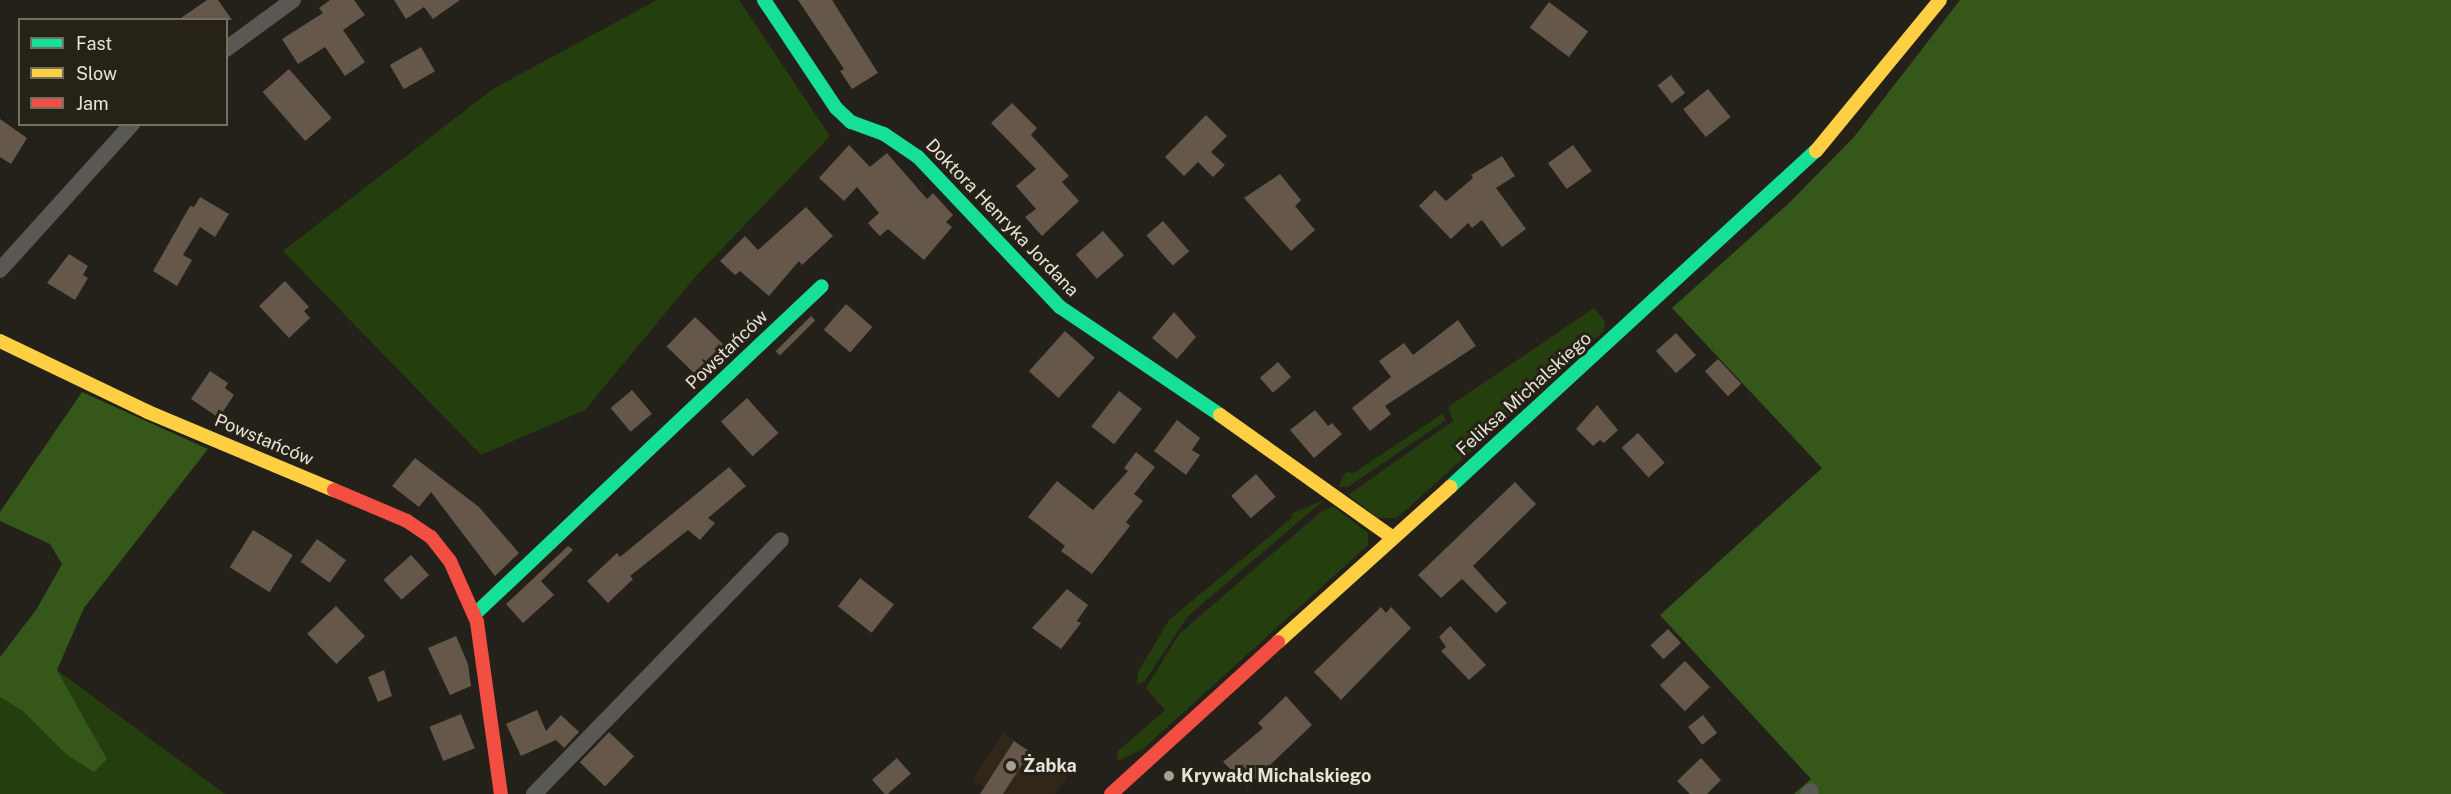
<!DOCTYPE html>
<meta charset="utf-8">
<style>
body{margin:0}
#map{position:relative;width:2451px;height:794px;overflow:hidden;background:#23211a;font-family:"Public Sans",sans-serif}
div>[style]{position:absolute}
.commercial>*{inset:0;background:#302718}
.green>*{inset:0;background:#243e0d}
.forest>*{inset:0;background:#355719}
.building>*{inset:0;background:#655749;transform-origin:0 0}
.street>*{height:16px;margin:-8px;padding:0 8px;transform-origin:8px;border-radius:8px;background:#5a5853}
.fast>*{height:14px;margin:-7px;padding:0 7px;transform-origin:7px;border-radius:7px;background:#16e098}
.slow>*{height:14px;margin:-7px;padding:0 7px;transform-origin:7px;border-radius:7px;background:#ffcf43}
.jam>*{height:14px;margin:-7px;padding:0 7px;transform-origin:7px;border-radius:7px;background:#f24e42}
.dots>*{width:16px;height:16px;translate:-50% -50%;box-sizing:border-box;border:3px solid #272216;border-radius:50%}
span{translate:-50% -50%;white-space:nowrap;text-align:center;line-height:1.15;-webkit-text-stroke:6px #272216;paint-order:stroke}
.street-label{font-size:18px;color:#e6e3db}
.poi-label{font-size:18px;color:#e6e3db;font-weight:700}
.left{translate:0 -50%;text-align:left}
.legend{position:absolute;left:18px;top:18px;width:210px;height:108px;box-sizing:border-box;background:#272216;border:2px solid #736f65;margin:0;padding:8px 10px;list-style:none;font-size:18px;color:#e6e3db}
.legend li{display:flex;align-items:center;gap:12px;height:30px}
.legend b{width:30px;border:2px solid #736f65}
</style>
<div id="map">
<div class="commercial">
<div style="clip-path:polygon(1003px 733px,1067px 777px,1055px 794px,993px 794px,973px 779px)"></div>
</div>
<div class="green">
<div style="clip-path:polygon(657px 0,739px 0,830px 136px,696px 276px,585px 410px,481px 455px,283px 251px,493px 89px)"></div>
<div style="clip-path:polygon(1594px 308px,1605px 321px,1604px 331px,1397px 518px,1378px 518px,1348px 495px,1453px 421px,1448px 407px)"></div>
<div style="clip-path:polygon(1442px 414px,1446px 420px,1348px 487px,1339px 487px,1343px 475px,1349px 471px,1352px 474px)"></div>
<div style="clip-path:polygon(1324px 500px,1188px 616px,1144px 682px,1137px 684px,1138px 672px,1169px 620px,1293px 517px,1291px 514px)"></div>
<div style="clip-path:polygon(1333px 506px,1368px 533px,1368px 545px,1143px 749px,1118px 761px,1117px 752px,1165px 710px,1146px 688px,1179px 634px,1321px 512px)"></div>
<div style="clip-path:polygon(57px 670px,225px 794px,0 794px,0 697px,24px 712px,67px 755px,107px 759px)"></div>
</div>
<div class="forest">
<div style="clip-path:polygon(1960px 0,2451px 0,2451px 794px,1794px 794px,1811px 779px,1660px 615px,1822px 468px,1672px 308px,1789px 203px,1854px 137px)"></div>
<div style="clip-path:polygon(82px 392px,208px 449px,84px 608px,57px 670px,107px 759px,94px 772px,67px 755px,24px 712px,0 697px,0 657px,36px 610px,62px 564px,50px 544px,0 521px,0 512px)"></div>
</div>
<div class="building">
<div style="clip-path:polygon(207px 0,218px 0,232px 20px,178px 20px)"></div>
<div style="clip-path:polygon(330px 0,354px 0,365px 15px,343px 30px,365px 62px,345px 76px,325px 47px,298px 64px,282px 39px,323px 13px,319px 8px)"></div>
<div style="clip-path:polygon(394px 0,460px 0,433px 19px,424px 7px,406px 19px)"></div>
<div style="clip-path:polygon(798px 0,832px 0,878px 73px,852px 89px,840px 71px,844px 69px)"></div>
<div style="left:1549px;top:2px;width:49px;height:32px;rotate:37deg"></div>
<div style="left:421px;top:47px;width:28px;height:36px;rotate:60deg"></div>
<div style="left:289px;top:69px;width:65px;height:35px;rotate:49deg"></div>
<div style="left:1671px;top:75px;width:23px;height:17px;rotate:52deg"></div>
<div style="left:1708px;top:89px;width:36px;height:32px;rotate:51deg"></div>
<div style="clip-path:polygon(1012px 103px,1037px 128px,1031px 135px,1069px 176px,1062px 182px,1079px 201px,1042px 236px,1025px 217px,1036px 209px,1016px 186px,1036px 169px,991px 123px)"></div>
<div style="clip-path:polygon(1206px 115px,1227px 136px,1211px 152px,1225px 165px,1213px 177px,1198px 162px,1184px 176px,1165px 157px)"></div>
<div style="clip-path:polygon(0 119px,27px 138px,11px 164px,0 157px)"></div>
<div style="clip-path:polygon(849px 145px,870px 167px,887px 153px,927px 199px,933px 193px,953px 215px,946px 222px,952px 227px,924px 260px,888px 229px,880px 236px,873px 229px,868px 223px,879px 213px,857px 187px,844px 201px,819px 178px)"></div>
<div style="left:1573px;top:145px;width:32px;height:31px;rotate:54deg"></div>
<div style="clip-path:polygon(1502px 156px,1515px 176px,1496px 188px,1526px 229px,1502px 247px,1482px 220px,1472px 228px,1468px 223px,1451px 239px,1419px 206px,1435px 190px,1446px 201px,1473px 178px,1471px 175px)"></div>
<div style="clip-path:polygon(1280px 174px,1301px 200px,1295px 206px,1315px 230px,1291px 251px,1244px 198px)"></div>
<div style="clip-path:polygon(200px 197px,229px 214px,215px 237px,200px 227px,183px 255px,192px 260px,177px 286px,153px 271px,190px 206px,194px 207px)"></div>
<div style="clip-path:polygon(806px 207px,833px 236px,802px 265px,799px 261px,769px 296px,740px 271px,735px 275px,720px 261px,745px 236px,758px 250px)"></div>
<div style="left:1163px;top:221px;width:40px;height:22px;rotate:49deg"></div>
<div style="left:1103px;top:231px;width:32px;height:36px;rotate:49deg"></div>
<div style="clip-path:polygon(69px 254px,88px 266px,83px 275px,88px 278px,75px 300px,47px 283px)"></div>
<div style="clip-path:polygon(285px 281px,309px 307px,304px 311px,310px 318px,289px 338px,259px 306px)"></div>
<div style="left:846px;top:304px;width:35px;height:34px;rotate:41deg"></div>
<div style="clip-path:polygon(1174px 312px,1196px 337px,1177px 359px,1152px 338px)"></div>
<div style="left:811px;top:316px;width:6px;height:50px;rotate:45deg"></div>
<div style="left:695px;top:317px;width:39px;height:41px;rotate:44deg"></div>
<div style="clip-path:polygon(1458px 320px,1476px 346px,1385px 406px,1391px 414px,1370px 431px,1352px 408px,1391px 377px,1379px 361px,1404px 343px,1413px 355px)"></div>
<div style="left:1065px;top:331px;width:40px;height:54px;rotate:42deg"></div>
<div style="left:1676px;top:333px;width:30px;height:27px;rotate:48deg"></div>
<div style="left:1718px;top:359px;width:34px;height:18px;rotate:47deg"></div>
<div style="left:1278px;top:362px;width:20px;height:24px;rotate:49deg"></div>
<div style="clip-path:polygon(210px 371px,228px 383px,225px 388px,234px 395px,219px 418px,191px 399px)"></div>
<div style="left:632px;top:390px;width:31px;height:28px;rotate:50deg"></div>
<div style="left:1119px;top:391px;width:29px;height:45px;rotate:38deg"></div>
<div style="left:747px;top:398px;width:47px;height:35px;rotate:48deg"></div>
<div style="clip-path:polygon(1597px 405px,1618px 430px,1604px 443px,1600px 440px,1593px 446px,1576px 429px)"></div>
<div style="clip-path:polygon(1315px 410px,1328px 426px,1332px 423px,1342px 434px,1314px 458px,1290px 430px)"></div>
<div style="clip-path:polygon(1177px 420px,1200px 438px,1192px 450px,1200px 455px,1186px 475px,1154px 451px)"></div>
<div style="left:1638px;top:433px;width:40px;height:22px;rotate:48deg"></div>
<div style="clip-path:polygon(1136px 452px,1155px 467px,1134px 494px,1143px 501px,1126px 522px,1130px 526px,1092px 574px,1061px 551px,1065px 546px,1028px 517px,1057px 481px,1093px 510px,1128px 471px,1124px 468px)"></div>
<div style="clip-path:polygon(415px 458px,479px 507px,519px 553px,495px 576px,431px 492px,419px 507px,392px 486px)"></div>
<div style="clip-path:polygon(729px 467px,746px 486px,708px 518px,715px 523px,700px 540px,688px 530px,630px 576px,633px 579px,608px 603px,587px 581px,617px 553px,620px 557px)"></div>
<div style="left:1256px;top:474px;width:30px;height:33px;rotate:49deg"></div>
<div style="clip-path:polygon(1515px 482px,1536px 504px,1473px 566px,1507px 603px,1496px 613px,1462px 579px,1441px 598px,1418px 575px)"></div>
<div style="left:253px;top:530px;width:47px;height:44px;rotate:32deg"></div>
<div style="left:317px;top:539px;width:36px;height:28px;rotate:36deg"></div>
<div style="clip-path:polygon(568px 546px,573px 550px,541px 581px,554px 595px,523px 623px,506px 604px)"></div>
<div style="left:411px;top:555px;width:27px;height:37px;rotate:48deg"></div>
<div style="left:860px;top:578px;width:43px;height:36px;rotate:38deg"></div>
<div style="clip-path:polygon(1067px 589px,1088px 605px,1077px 621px,1081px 623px,1061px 649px,1032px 628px)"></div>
<div style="left:336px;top:606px;width:42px;height:40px;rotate:46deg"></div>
<div style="clip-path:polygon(1381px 607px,1386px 613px,1391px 607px,1411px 628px,1341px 700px,1314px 672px)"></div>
<div style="clip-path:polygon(1450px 626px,1486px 665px,1469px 680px,1441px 651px,1446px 647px,1439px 637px)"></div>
<div style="left:1668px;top:629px;width:19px;height:24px;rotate:47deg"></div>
<div style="clip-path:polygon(456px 636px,468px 664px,471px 686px,450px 695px,428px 648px)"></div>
<div style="left:1685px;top:661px;width:36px;height:35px;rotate:46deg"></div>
<div style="clip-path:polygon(384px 670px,392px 696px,378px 702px,368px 677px)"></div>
<div style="clip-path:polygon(1286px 696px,1312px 725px,1248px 786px,1223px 762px,1263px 728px,1258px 723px)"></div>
<div style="clip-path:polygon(537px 710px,546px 731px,561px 715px,579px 732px,564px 748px,556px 740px,521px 756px,506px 724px)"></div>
<div style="left:461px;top:714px;width:37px;height:34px;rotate:68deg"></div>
<div style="left:1703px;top:715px;width:23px;height:19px;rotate:52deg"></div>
<div style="left:609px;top:732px;width:35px;height:42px;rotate:44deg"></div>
<div style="clip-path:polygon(1014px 741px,1030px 752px,1003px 794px,980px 794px)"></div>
<div style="left:897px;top:758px;width:21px;height:33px;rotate:49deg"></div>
<div style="clip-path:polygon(1701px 758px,1721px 780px,1707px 794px,1690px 794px,1677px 781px)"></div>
</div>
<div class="street">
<div style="left:226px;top:49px;width:83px;rotate:-36.2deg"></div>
<div style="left:0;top:270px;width:197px;rotate:-47.9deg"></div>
<div style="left:534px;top:794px;width:354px;rotate:-45.8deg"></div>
<div style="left:1808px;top:794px;width:4px;rotate:-45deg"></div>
</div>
<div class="fast">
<div style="left:764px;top:0;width:130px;rotate:56.3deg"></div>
<div style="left:836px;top:108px;width:21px;rotate:43deg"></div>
<div style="left:851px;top:122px;width:35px;rotate:20deg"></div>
<div style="left:884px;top:134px;width:41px;rotate:34.1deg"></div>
<div style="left:918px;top:157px;width:207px;rotate:46.6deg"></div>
<div style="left:1060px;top:307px;width:193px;rotate:34deg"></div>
<div style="left:1450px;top:487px;width:497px;rotate:-42.6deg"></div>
<div style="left:475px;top:614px;width:477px;rotate:-43.4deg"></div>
</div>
<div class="slow">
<div style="left:1816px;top:151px;width:195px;rotate:-50.6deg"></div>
<div style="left:0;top:341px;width:164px;rotate:25.6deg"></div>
<div style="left:148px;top:412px;width:202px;rotate:22.8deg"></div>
<div style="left:1220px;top:415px;width:212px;rotate:35.4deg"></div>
<div style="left:1278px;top:642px;width:232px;rotate:-42deg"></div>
</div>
<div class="jam">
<div style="left:334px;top:490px;width:79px;rotate:23deg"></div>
<div style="left:407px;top:521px;width:29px;rotate:34deg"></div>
<div style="left:431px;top:537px;width:31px;rotate:52deg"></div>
<div style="left:450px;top:561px;width:67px;rotate:66.1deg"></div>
<div style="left:477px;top:622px;width:174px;rotate:82.1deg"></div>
<div style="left:1111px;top:794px;width:226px;rotate:-42.3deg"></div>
</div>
<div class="dots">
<div style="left:1011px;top:766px;background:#a29f97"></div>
<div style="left:1169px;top:776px;background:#a29f97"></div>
</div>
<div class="street-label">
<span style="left:1002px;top:218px;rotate:46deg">Doktora Henryka Jordana</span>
<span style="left:727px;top:350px;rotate:-44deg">Powstańców</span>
<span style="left:1524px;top:394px;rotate:-42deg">Feliksa Michalskiego</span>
<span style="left:264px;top:440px;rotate:23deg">Powstańców</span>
</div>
<div class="poi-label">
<span class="left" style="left:1023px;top:766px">Żabka</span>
<span class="left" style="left:1181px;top:776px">Krywałd Michalskiego</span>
</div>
<ul class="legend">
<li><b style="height:8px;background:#16e098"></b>Fast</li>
<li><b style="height:8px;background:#ffcf43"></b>Slow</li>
<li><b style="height:8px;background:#f24e42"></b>Jam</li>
</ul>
</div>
